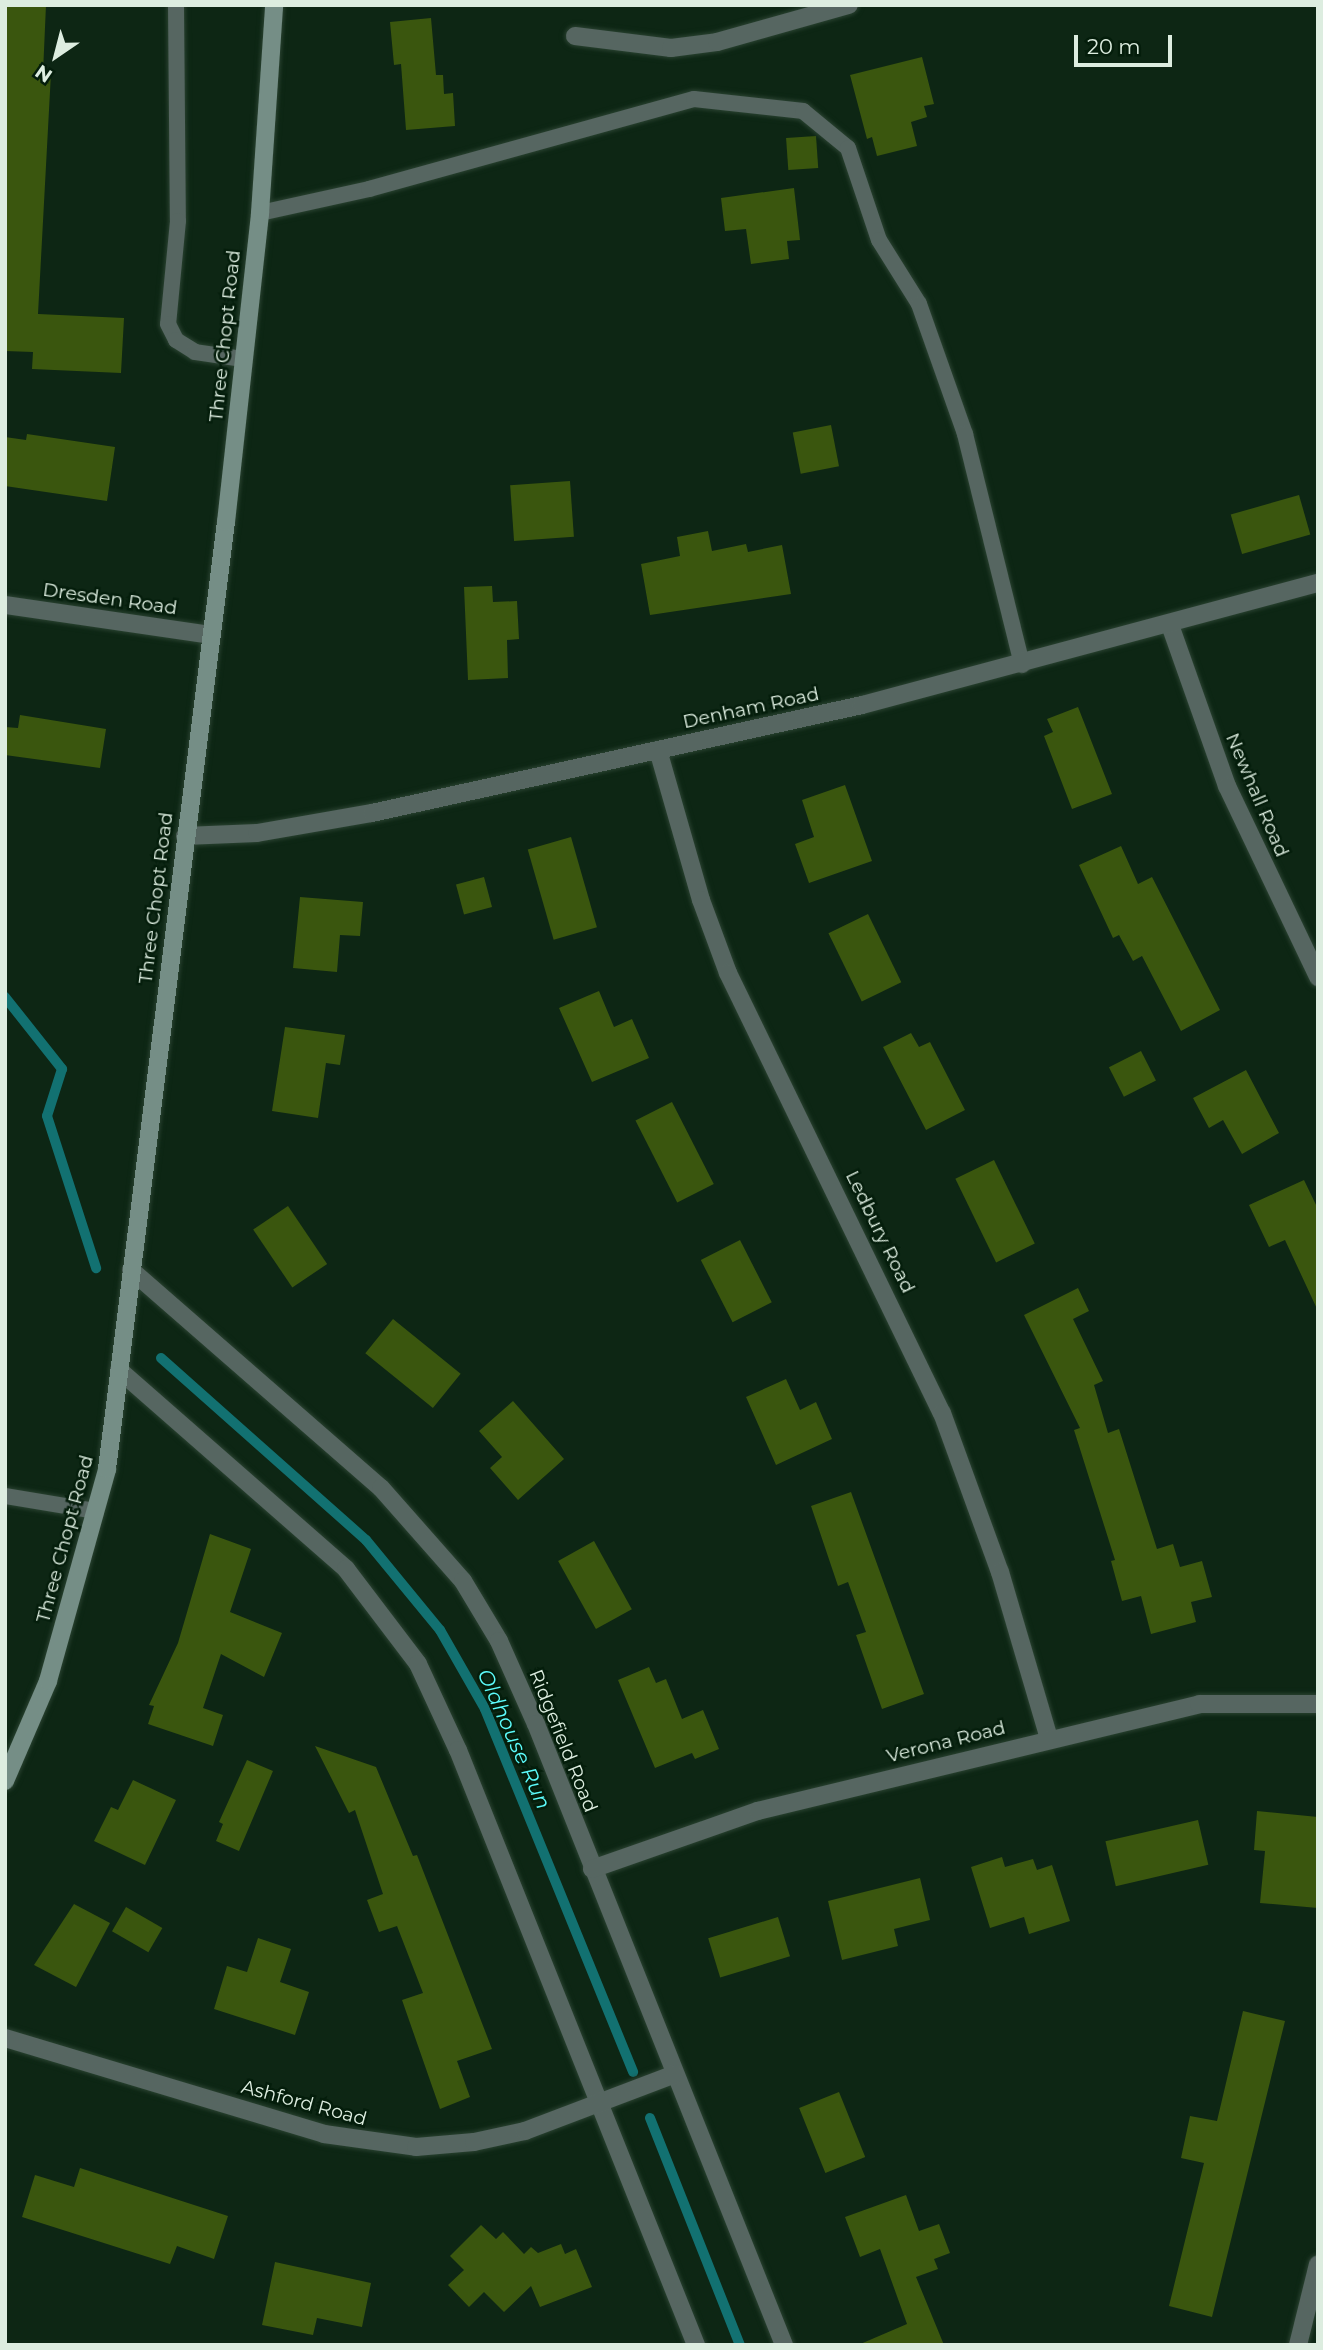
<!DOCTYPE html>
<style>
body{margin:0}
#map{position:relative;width:1323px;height:2350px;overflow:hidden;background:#0d2614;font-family:Montserrat,sans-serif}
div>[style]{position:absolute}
.stream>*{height:10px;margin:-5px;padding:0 5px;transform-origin:5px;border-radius:5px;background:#127171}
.building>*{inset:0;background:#3a560e;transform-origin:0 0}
.roads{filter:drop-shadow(0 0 2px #2a4231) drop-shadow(0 0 2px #2a4231)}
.lane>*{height:16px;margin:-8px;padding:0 8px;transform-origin:8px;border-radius:8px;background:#566661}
.street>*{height:18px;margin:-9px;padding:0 9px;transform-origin:9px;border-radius:9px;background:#566661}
.secondary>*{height:18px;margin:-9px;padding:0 9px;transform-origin:9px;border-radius:9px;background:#758e86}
span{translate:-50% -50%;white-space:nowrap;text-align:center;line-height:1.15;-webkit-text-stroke:5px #041d0b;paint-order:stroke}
.street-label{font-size:19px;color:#ddede0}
.water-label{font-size:21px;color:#5cfbfb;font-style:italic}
.frame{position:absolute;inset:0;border:7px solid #ddede0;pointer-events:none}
.north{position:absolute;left:21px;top:21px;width:70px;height:70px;-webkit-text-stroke:5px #041d0b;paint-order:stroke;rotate:215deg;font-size:19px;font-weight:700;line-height:28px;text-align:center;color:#ddede0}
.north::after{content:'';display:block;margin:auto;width:24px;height:32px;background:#ddede0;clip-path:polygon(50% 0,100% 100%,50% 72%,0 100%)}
.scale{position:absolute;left:1074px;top:35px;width:98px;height:32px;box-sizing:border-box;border:4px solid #ddede0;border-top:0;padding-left:9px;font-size:21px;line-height:24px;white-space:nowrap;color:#ddede0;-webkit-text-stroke:5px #041d0b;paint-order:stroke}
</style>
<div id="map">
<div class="stream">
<div style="left:5px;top:997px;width:92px;rotate:51.6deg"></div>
<div style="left:62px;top:1069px;width:49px;rotate:107.7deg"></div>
<div style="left:47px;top:1116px;width:160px;rotate:72.1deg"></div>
<div style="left:161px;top:1358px;width:274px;rotate:41.6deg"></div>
<div style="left:366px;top:1540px;width:117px;rotate:50.6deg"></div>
<div style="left:440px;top:1630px;width:91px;rotate:60.3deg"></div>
<div style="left:485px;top:1709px;width:392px;rotate:67.8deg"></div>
<div style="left:650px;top:2118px;width:244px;rotate:68.4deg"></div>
</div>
<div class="building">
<div style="clip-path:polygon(5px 5px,46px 5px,43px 73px,51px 73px,38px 314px,124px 318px,121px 373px,32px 369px,33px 352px,5px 351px)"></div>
<div style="clip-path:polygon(431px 18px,436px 75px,443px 75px,444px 94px,453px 93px,455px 126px,406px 130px,401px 64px,394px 65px,390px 22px)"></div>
<div style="clip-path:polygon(922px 57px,934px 104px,924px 106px,927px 117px,911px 122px,917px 146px,877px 156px,872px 137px,867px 139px,850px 75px)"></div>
<div style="left:816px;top:136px;width:32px;height:30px;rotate:86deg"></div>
<div style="clip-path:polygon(794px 188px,800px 240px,787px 241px,789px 259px,751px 264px,746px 229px,725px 231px,721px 198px)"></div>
<div style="left:831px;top:425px;width:42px;height:39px;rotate:79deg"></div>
<div style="clip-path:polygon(27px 434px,115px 447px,107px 501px,5px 486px,5px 437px,26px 440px)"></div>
<div style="left:570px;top:481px;width:56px;height:60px;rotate:86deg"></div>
<div style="left:1299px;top:495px;width:41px;height:71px;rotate:74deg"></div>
<div style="clip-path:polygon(708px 531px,712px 551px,746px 544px,748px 552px,782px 545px,791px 594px,650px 615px,641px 564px,680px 556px,677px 537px)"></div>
<div style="clip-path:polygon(492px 586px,493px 602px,517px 601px,519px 639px,507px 640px,508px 678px,468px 680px,464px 587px)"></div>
<div style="clip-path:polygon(1078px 707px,1112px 794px,1072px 809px,1044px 736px,1053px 732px,1047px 719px)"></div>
<div style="clip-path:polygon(20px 715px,106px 729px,100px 768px,5px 755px,5px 727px,18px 728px)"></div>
<div style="clip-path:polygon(845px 785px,872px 861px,809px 883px,795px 844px,814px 837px,802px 800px)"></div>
<div style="left:571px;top:837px;width:94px;height:45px;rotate:74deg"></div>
<div style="clip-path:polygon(1121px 846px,1138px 884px,1152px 877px,1220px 1010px,1181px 1031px,1142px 956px,1133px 961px,1119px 935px,1113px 938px,1079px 865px)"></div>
<div style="left:484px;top:877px;width:31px;height:29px;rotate:75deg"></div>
<div style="clip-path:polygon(300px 897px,363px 902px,360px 936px,340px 935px,337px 972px,293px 968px)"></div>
<div style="left:868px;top:914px;width:76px;height:44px;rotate:64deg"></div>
<div style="clip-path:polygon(599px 991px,614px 1027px,632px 1019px,649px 1058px,592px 1082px,559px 1008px)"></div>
<div style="clip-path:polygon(285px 1027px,345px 1035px,340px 1065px,326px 1063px,318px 1118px,272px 1111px)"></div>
<div style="clip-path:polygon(911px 1033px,919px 1047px,930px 1042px,965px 1110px,926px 1130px,883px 1047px)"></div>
<div style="left:1141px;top:1051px;width:33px;height:36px;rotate:63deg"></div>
<div style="clip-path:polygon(1246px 1070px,1279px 1133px,1242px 1154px,1223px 1120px,1209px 1128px,1193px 1098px)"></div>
<div style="left:672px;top:1102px;width:92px;height:41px;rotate:63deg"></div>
<div style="left:994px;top:1160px;width:93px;height:43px;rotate:64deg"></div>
<div style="clip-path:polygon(1304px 1180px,1318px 1209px,1318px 1311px,1285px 1240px,1269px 1247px,1249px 1205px)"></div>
<div style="left:288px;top:1206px;width:70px;height:42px;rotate:56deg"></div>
<div style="left:740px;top:1240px;width:70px;height:44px;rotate:63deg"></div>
<div style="clip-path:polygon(1078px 1288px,1089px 1311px,1073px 1319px,1103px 1381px,1094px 1385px,1108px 1433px,1119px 1429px,1157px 1549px,1173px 1544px,1180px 1567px,1202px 1561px,1212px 1597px,1191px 1602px,1196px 1622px,1151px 1634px,1141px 1596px,1122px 1601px,1111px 1561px,1115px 1560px,1074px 1430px,1080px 1428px,1024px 1315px)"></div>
<div style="left:393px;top:1319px;width:87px;height:44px;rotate:39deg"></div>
<div style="clip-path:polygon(786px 1379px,800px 1410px,816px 1402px,832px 1439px,776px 1465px,746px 1397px)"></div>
<div style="clip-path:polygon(513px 1401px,564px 1459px,518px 1500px,490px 1468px,502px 1457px,479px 1431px)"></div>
<div style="clip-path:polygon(851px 1492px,924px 1694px,882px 1709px,856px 1635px,866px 1632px,848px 1582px,838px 1586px,811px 1506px)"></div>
<div style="clip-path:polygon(210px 1534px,251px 1549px,230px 1612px,282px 1633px,264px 1677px,221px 1654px,203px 1708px,223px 1715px,213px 1746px,148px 1724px,154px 1706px,149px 1705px,178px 1643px)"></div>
<div style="left:594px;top:1541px;width:78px;height:41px;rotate:61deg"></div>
<div style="clip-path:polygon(649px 1667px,656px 1683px,666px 1679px,682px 1719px,703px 1710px,719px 1749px,695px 1759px,692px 1753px,655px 1768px,618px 1680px)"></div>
<div style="clip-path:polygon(315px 1746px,376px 1767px,413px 1856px,417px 1855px,492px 2049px,457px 2061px,470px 2097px,440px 2109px,402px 2000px,423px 1993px,397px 1926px,379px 1932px,367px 1900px,383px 1894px,355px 1810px,349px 1813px)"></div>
<div style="clip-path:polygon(247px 1760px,273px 1771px,239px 1851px,216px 1841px,223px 1824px,219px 1822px)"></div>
<div style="clip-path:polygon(133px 1780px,176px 1800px,145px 1865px,94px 1841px,111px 1807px,118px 1810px)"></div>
<div style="clip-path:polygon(1257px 1811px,1318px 1817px,1318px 1908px,1260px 1903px,1265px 1851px,1254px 1850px)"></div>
<div style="left:1198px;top:1820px;width:46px;height:95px;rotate:77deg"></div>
<div style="clip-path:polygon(1002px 1857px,1005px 1867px,1033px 1859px,1037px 1870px,1052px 1865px,1070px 1921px,1029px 1934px,1024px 1917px,990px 1928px,971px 1867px)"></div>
<div style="clip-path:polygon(920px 1878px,930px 1920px,894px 1929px,898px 1946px,842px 1960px,828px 1901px)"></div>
<div style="clip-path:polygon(74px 1904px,110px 1923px,76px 1987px,34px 1965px)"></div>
<div style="left:126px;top:1907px;width:42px;height:28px;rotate:30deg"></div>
<div style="left:778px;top:1917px;width:41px;height:73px;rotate:73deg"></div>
<div style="clip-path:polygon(258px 1938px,291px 1949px,280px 1982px,309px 1992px,295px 2035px,214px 2009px,227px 1966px,247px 1972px)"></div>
<div style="clip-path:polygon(1243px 2011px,1285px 2021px,1212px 2317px,1169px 2306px,1204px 2163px,1181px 2158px,1190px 2116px,1217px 2121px)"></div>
<div style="left:839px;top:2092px;width:70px;height:43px;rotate:68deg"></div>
<div style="clip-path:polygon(80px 2168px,228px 2216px,214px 2259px,177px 2246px,170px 2264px,22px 2217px,35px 2175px,74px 2187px)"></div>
<div style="clip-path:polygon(906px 2195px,919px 2231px,939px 2224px,950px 2253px,934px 2259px,938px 2269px,916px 2277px,944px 2345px,858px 2345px,907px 2324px,880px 2249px,860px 2257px,845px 2217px)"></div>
<div style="clip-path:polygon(481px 2225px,496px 2239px,503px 2232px,524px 2254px,531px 2247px,538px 2253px,561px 2244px,565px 2254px,576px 2249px,592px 2287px,540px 2307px,531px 2286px,504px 2312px,484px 2292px,469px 2307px,448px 2285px,464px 2270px,450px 2256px)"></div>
<div style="clip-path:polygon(275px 2262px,371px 2283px,362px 2327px,317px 2318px,313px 2335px,262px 2325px)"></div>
</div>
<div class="roads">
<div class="lane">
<div style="left:176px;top:5px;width:216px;rotate:89.5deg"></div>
<div style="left:178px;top:221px;width:103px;rotate:95.5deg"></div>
<div style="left:168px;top:324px;width:18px;rotate:63deg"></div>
<div style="left:176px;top:340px;width:22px;rotate:32deg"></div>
<div style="left:195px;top:352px;width:49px;rotate:8.3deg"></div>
<div style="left:260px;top:213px;width:112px;rotate:-12.4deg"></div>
<div style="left:369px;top:189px;width:337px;rotate:-15.5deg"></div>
<div style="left:694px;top:99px;width:110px;rotate:6.3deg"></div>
<div style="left:803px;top:111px;width:58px;rotate:39.4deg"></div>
<div style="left:848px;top:148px;width:97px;rotate:71.4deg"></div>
<div style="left:879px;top:240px;width:75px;rotate:58deg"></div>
<div style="left:919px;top:304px;width:138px;rotate:70.5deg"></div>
<div style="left:965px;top:434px;width:238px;rotate:76.1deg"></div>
<div style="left:5px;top:1496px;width:92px;rotate:9.4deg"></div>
</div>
<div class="street">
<div style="left:575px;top:36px;width:97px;rotate:7.1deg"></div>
<div style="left:671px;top:48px;width:46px;rotate:-7.4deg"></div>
<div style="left:717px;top:42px;width:137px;rotate:-15.7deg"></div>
<div style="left:5px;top:605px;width:207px;rotate:8.3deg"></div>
<div style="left:1170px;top:625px;width:171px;rotate:70.5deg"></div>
<div style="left:1227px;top:786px;width:212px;rotate:64.5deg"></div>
<div style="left:658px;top:750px;width:156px;rotate:74deg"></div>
<div style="left:701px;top:900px;width:78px;rotate:69.7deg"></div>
<div style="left:728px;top:973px;width:489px;rotate:64.1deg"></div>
<div style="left:942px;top:1413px;width:169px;rotate:70deg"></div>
<div style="left:1000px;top:1572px;width:173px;rotate:73.6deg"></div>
<div style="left:185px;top:836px;width:72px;rotate:-2.4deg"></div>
<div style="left:257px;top:833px;width:117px;rotate:-9.9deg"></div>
<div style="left:372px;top:813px;width:502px;rotate:-12.43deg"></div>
<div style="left:862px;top:705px;width:472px;rotate:-15deg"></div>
<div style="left:131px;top:1270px;width:332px;rotate:41.1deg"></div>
<div style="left:381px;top:1488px;width:124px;rotate:48.6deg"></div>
<div style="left:463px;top:1581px;width:70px;rotate:59deg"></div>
<div style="left:499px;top:1641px;width:91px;rotate:66deg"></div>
<div style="left:536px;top:1724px;width:669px;rotate:68.23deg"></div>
<div style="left:119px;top:1370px;width:302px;rotate:41.2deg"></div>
<div style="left:346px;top:1569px;width:119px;rotate:52.8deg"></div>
<div style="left:418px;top:1664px;width:95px;rotate:65.1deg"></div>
<div style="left:458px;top:1750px;width:641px;rotate:68.2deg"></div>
<div style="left:592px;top:1869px;width:176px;rotate:-19.3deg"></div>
<div style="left:758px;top:1811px;width:454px;rotate:-13.6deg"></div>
<div style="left:1199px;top:1704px;width:119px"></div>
<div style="left:5px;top:2038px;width:333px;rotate:16.7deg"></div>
<div style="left:324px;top:2134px;width:93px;rotate:8deg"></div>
<div style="left:416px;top:2147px;width:58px;rotate:-4.9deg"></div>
<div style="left:474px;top:2142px;width:52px;rotate:-12.2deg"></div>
<div style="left:525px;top:2131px;width:160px;rotate:-20.8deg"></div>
<div style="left:1298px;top:2345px;width:83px;rotate:-76.1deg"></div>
</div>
<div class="secondary">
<div style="left:5px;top:1781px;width:109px;rotate:-66.7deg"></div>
<div style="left:48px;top:1681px;width:220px;rotate:-74.4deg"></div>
<div style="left:107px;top:1469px;width:954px;rotate:-82.84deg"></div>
<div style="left:226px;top:522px;width:311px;rotate:-83.7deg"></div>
<div style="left:260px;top:213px;width:208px;rotate:-86.1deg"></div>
</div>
</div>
<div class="street-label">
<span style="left:225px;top:336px;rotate:-84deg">Three Chopt Road</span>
<span style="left:110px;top:599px;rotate:8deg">Dresden Road</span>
<span style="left:751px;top:708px;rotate:-12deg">Denham Road</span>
<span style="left:1257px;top:795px;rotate:67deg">Newhall Road</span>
<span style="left:156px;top:898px;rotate:-83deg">Three Chopt Road</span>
<span style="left:880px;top:1232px;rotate:64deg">Ledbury Road</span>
<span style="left:65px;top:1539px;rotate:-75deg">Three Chopt Road</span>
<span style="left:563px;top:1741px;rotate:68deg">Ridgefield Road</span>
<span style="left:946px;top:1742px;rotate:-14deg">Verona Road</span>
<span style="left:304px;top:2103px;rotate:15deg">Ashford Road</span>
</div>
<div class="water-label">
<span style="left:514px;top:1739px;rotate:66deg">Oldhouse Run</span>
</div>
<div class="frame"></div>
<div class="north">N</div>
<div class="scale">20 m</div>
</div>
